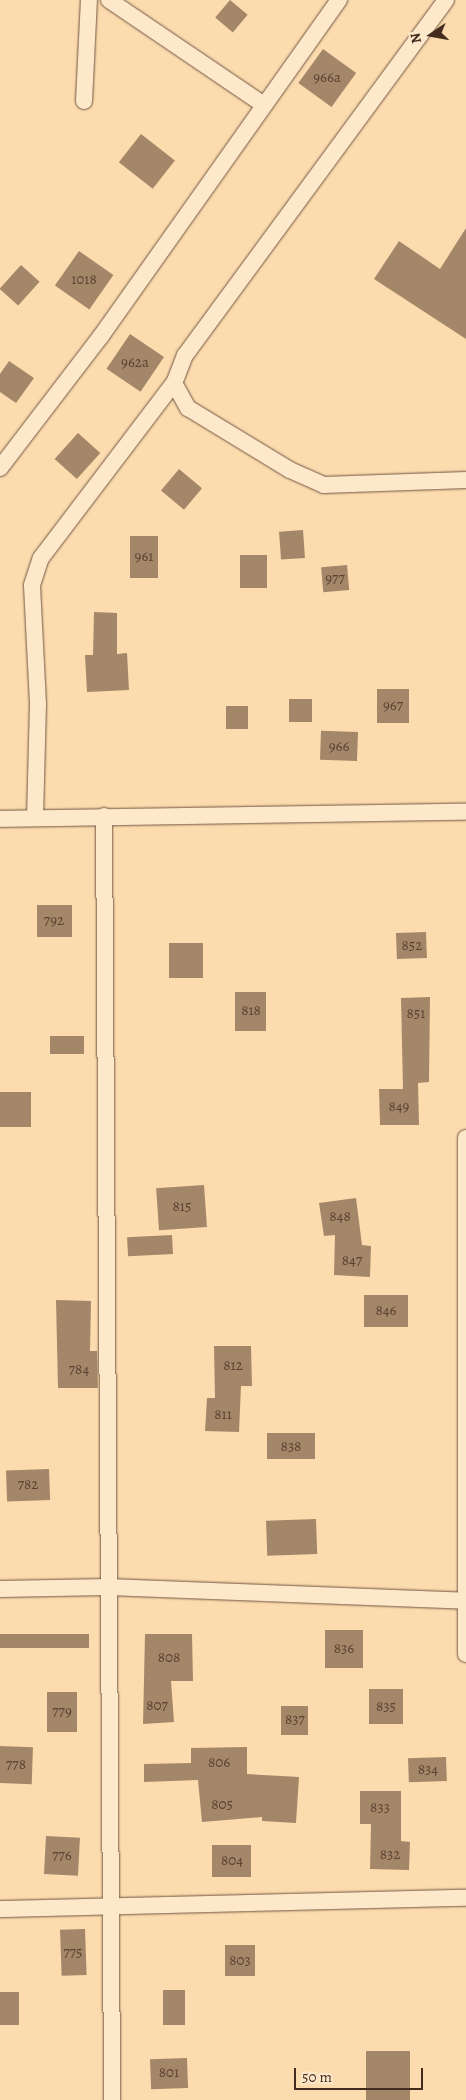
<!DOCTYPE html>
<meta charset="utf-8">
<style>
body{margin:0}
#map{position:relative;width:466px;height:2100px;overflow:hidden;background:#fcdbae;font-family:Alegreya,serif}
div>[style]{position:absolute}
.building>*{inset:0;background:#a48769;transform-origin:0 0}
.roads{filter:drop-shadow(0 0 1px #725743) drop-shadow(0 0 1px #725743)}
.minor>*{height:16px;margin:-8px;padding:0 8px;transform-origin:8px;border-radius:8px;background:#fde8ca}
span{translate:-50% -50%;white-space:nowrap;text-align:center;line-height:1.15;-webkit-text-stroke:4px #fde8ca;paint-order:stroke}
.number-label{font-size:15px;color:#5c4232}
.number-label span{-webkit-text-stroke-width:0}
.north{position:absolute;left:406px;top:10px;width:50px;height:50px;-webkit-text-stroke:4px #fde8ca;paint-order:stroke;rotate:258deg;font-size:14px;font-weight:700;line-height:20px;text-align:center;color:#442b1f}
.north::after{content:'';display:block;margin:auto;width:18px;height:22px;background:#442b1f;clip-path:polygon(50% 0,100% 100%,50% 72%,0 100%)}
.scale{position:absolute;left:294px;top:2068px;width:129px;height:22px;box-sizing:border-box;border:2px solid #442b1f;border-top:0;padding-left:6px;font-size:15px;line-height:18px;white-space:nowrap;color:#442b1f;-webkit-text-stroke:4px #fde8ca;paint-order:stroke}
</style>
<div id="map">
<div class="building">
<div style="left:230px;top:0;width:23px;height:23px;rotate:40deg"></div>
<div style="left:323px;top:49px;width:41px;height:42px;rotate:36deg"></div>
<div style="left:141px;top:134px;width:43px;height:36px;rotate:38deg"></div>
<div style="clip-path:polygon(466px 228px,466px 339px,374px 279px,399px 241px,440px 269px)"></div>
<div style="left:79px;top:251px;width:42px;height:42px;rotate:35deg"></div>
<div style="left:21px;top:265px;width:25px;height:32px;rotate:42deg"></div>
<div style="left:130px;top:334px;width:41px;height:42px;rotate:34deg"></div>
<div style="clip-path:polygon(9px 361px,34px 378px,16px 403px,0 392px,0 374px)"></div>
<div style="left:78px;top:433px;width:30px;height:35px;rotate:42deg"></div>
<div style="left:179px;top:469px;width:30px;height:28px;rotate:40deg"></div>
<div style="left:303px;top:530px;width:28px;height:24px;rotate:86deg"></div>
<div style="left:130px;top:536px;width:28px;height:42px"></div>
<div style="left:240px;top:555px;width:27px;height:33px"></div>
<div style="left:347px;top:565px;width:25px;height:26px;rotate:85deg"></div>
<div style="clip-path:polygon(94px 612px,117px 613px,117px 654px,127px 653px,129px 690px,87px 692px,85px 655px,93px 655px)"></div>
<div style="left:377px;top:689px;width:32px;height:34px"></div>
<div style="left:289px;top:699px;width:23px;height:23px"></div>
<div style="left:226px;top:706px;width:22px;height:23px"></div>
<div style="left:358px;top:732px;width:29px;height:37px;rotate:92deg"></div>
<div style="left:37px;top:905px;width:35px;height:32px"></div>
<div style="left:426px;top:932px;width:26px;height:30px;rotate:88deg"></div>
<div style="left:203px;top:943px;width:35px;height:34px;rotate:90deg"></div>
<div style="left:235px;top:992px;width:31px;height:39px"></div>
<div style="clip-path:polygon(430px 997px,429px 1082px,418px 1083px,419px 1125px,380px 1125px,379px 1089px,403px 1089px,401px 998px)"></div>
<div style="left:50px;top:1036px;width:34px;height:18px"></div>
<div style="left:0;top:1092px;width:31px;height:35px"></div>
<div style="left:204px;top:1185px;width:42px;height:48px;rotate:86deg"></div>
<div style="clip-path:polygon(356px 1198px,362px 1245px,371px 1246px,370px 1277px,334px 1275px,335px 1235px,324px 1236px,319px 1203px)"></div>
<div style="left:172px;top:1235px;width:19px;height:45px;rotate:87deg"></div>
<div style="left:364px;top:1295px;width:44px;height:32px"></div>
<div style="clip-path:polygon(56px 1300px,91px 1301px,90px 1351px,97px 1351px,98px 1388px,58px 1388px)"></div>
<div style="clip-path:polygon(214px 1346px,251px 1346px,252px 1386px,241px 1386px,239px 1432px,205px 1431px,207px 1398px,215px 1398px)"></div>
<div style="left:315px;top:1433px;width:26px;height:48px;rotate:90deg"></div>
<div style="left:49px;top:1469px;width:31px;height:43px;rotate:88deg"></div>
<div style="left:316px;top:1519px;width:35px;height:50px;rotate:88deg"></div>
<div style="left:325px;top:1630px;width:38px;height:38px"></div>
<div style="left:89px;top:1634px;width:14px;height:89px;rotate:90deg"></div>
<div style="clip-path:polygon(145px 1634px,192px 1634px,193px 1681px,171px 1681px,174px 1722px,143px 1724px)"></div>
<div style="left:403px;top:1689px;width:35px;height:34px;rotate:90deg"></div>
<div style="left:47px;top:1692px;width:30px;height:40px"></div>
<div style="left:281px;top:1706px;width:27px;height:29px"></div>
<div style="left:0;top:1746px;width:33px;height:37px;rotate:2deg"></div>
<div style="clip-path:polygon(247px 1747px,247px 1774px,299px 1777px,296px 1823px,262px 1821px,262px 1817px,202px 1822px,198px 1780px,144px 1782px,144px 1764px,191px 1763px,191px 1748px)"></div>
<div style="left:446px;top:1757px;width:24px;height:38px;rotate:88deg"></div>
<div style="clip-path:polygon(360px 1791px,401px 1791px,401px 1841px,410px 1842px,409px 1870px,370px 1869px,371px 1824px,360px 1824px)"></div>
<div style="left:46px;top:1836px;width:34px;height:38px;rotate:3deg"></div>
<div style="left:212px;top:1845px;width:39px;height:32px"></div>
<div style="left:85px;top:1929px;width:46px;height:25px;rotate:88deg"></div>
<div style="left:225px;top:1945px;width:30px;height:31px"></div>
<div style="left:163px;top:1990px;width:22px;height:35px"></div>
<div style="left:0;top:1992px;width:19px;height:33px"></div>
<div style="left:410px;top:2051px;width:49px;height:44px;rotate:90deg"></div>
<div style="left:187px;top:2058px;width:30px;height:37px;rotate:88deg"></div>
</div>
<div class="roads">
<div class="minor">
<div style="left:109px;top:0;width:187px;rotate:34.1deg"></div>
<div style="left:446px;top:0;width:441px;rotate:126.3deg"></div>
<div style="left:185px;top:355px;width:30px;rotate:111deg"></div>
<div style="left:174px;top:383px;width:29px;rotate:61deg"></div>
<div style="left:188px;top:408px;width:119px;rotate:31.3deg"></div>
<div style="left:290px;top:470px;width:37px;rotate:24deg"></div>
<div style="left:324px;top:485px;width:142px;rotate:-2deg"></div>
<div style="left:84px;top:101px;width:101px;rotate:-87.2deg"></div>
<div style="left:0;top:468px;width:166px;rotate:-52.6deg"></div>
<div style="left:101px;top:336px;width:412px;rotate:-54.7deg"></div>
<div style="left:104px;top:816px;width:1284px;rotate:89.64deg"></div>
<div style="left:35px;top:818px;width:114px;rotate:-88.5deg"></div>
<div style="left:38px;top:704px;width:119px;rotate:-92.9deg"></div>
<div style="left:32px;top:585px;width:28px;rotate:-72deg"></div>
<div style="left:41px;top:558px;width:220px;rotate:-52.8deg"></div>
<div style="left:0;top:819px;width:466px;rotate:-0.9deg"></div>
<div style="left:466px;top:1138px;width:516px;rotate:90deg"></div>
<div style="left:0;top:1589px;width:108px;rotate:-1.1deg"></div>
<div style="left:108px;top:1587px;width:358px;rotate:2.2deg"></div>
<div style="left:0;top:1909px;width:466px;rotate:-1.4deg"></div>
</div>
</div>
<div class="number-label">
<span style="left:327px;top:78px">966а</span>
<span style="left:84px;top:280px">1018</span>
<span style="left:135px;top:363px">962а</span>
<span style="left:144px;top:557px">961</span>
<span style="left:335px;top:579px">977</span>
<span style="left:393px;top:706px">967</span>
<span style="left:339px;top:747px">966</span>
<span style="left:54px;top:921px">792</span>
<span style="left:412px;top:946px">852</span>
<span style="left:251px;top:1011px">818</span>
<span style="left:416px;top:1014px">851</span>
<span style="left:399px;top:1107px">849</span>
<span style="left:182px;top:1207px">815</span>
<span style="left:340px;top:1217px">848</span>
<span style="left:352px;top:1261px">847</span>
<span style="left:386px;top:1311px">846</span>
<span style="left:233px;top:1366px">812</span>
<span style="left:79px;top:1370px">784</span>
<span style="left:223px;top:1415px">811</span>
<span style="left:291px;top:1447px">838</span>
<span style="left:28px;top:1485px">782</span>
<span style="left:344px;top:1649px">836</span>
<span style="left:169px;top:1658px">808</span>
<span style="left:157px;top:1706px">807</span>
<span style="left:386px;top:1707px">835</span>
<span style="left:62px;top:1712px">779</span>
<span style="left:295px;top:1720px">837</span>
<span style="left:219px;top:1763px">806</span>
<span style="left:16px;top:1765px">778</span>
<span style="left:428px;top:1770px">834</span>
<span style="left:222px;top:1805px">805</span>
<span style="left:380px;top:1808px">833</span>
<span style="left:390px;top:1855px">832</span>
<span style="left:62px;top:1856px">776</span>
<span style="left:232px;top:1861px">804</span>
<span style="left:73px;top:1953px">775</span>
<span style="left:240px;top:1961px">803</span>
<span style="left:169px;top:2073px">801</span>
</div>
<div class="north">N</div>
<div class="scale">50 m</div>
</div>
